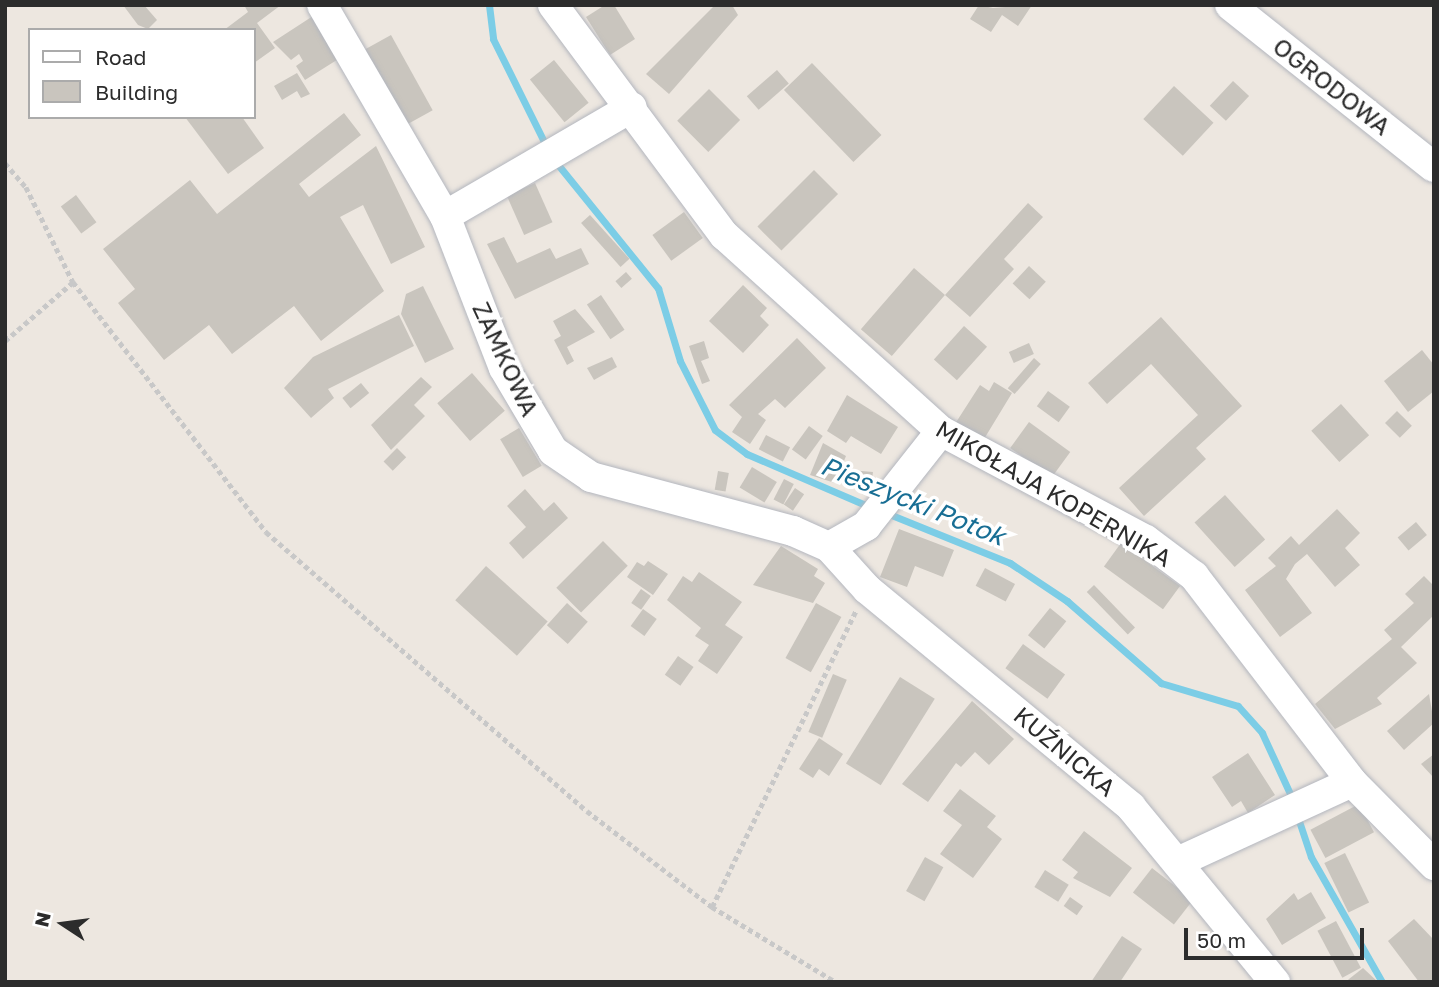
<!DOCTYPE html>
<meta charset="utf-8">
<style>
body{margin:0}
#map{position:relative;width:1439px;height:987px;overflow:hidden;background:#ede7e0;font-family:"Golos Text",sans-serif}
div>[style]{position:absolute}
.stream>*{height:7px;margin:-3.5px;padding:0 3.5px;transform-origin:3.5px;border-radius:3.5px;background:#7ccde6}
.building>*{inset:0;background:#c9c5be;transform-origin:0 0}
.path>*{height:4.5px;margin-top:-2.25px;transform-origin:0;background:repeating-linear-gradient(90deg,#c8c8c8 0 5px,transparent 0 8.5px)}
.roads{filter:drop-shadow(0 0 2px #b3b6be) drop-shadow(0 0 2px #b3b6be)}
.minor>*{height:30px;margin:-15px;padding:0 15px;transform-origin:15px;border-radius:15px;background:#fff}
span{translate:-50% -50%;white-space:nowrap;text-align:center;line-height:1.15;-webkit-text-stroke:7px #fff;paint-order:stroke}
.street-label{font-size:24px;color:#2c2c2c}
.water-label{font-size:26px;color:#186e94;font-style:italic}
.frame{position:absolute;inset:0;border:7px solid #2c2c2c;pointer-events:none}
.legend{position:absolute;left:28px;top:28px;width:228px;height:91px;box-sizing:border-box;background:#fff;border:2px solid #ababab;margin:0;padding:9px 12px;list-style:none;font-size:21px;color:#2c2c2c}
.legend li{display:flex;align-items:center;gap:14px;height:35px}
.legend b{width:35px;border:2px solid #ababab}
.north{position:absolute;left:28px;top:889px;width:70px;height:70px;-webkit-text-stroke:5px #fff;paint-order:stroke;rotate:283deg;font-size:19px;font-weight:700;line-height:28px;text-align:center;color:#2c2c2c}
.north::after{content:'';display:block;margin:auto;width:24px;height:32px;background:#2c2c2c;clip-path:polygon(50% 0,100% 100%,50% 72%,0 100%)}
.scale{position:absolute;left:1184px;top:928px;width:180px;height:32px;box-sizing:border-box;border:4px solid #2c2c2c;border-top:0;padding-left:9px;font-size:21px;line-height:24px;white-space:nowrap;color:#2c2c2c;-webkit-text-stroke:5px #fff;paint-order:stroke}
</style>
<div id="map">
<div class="stream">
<div style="left:489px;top:5px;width:34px;rotate:83deg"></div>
<div style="left:493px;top:39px;width:122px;rotate:63.6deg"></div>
<div style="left:555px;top:161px;width:164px;rotate:51deg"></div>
<div style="left:658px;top:288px;width:76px;rotate:73.2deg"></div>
<div style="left:680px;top:361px;width:77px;rotate:63.1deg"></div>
<div style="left:715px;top:430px;width:40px;rotate:37deg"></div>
<div style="left:747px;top:454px;width:134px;rotate:23.3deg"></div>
<div style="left:884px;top:512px;width:136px;rotate:22deg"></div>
<div style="left:1010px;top:563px;width:69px;rotate:33.7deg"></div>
<div style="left:1067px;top:601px;width:125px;rotate:41.1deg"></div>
<div style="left:1161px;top:683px;width:80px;rotate:16.6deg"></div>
<div style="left:1238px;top:706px;width:36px;rotate:48deg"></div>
<div style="left:1262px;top:733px;width:74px;rotate:65.2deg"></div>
<div style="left:1297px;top:815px;width:44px;rotate:71.6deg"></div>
<div style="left:1311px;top:857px;width:144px;rotate:60.4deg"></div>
</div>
<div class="building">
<div style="clip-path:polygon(123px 5px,144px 5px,157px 20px,148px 29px,138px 25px)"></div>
<div style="clip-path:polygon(244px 5px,281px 5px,257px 23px,275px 48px,254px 63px,254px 30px,224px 30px,248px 12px)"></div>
<div style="clip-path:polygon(605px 5px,614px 5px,635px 39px,610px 55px,586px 17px)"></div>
<div style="clip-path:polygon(715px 5px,732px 5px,738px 15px,669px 94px,646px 74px)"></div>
<div style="clip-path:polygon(979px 5px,993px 8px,1032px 5px,1018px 26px,1002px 15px,991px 32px,970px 19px)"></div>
<div style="clip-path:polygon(313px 16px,340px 58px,305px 80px,296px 66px,303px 61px,299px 54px,291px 60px,273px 42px)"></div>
<div style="left:391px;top:35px;width:86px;height:32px;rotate:61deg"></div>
<div style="left:554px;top:60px;width:55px;height:31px;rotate:51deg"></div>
<div style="left:812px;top:63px;width:100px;height:39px;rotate:46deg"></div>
<div style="left:777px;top:70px;width:18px;height:40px;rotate:49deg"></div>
<div style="clip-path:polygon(297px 73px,310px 94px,301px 98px,297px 91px,282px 100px,274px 86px)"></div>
<div style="left:1233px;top:81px;width:22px;height:34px;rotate:43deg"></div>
<div style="left:1174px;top:86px;width:54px;height:45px;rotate:43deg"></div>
<div style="left:709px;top:89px;width:44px;height:45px;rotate:45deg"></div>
<div style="clip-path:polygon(344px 113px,361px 135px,299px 184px,309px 197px,376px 146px,425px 247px,391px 264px,363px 205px,340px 217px,384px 291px,321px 341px,294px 306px,232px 354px,209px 325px,164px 360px,118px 303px,135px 289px,103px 249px,190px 180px,217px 214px)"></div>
<div style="clip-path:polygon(185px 117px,242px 117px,264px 148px,228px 174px)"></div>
<div style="left:814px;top:170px;width:34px;height:80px;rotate:45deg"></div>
<div style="left:535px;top:183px;width:43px;height:31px;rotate:66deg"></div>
<div style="left:76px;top:195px;width:34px;height:19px;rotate:53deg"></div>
<div style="clip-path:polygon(1028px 203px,1043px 217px,1004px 259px,1014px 269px,970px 317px,945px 295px)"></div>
<div style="left:684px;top:212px;width:32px;height:39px;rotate:54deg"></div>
<div style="left:590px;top:215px;width:59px;height:12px;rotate:48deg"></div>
<div style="clip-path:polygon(504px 237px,517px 263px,550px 248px,556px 259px,581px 248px,589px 264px,515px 299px,487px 244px)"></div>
<div style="left:1029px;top:266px;width:23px;height:24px;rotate:43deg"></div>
<div style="left:914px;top:268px;width:41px;height:81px;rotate:41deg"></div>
<div style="left:626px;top:272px;width:9px;height:14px;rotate:49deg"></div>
<div style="clip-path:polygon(743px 285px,767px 308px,760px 316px,769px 325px,743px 353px,709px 321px)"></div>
<div style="clip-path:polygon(423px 286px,454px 349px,425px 363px,401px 314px,406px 294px)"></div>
<div style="left:601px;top:295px;width:42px;height:17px;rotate:56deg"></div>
<div style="clip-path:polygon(575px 309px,595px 332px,567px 347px,574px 361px,567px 365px,554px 340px,561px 336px,553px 321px)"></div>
<div style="clip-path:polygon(399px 315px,414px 346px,328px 389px,334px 398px,311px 418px,284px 388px,313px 357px)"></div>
<div style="clip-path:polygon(1161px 317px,1242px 406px,1196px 448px,1206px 459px,1144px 516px,1119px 488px,1198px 415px,1151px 364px,1107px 404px,1088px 383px)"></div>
<div style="left:964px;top:326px;width:31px;height:45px;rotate:42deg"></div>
<div style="clip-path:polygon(797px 338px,826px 368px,785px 408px,775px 399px,758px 414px,766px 420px,750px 444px,732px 432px,742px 417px,729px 405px)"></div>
<div style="clip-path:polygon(704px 341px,709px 358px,701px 361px,710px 381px,702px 384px,689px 346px)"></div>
<div style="left:1029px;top:343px;width:12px;height:22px;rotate:66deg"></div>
<div style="clip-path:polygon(1422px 350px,1434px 365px,1434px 391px,1408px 412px,1384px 381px)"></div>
<div style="clip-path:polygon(612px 357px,617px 367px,594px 380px,587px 368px)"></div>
<div style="left:1034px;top:358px;width:9px;height:40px;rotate:41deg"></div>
<div style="left:472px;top:373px;width:50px;height:46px;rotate:49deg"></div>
<div style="clip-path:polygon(421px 377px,432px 387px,414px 405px,425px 416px,391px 450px,371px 425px)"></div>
<div style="clip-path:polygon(994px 382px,1012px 393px,981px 444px,953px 427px,980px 385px,989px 391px)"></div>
<div style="left:361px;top:383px;width:13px;height:24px;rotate:51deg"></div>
<div style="left:1048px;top:391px;width:27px;height:19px;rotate:36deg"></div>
<div style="clip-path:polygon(847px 395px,898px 427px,881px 454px,851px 436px,846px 443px,827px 431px)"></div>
<div style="left:1341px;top:404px;width:42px;height:40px;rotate:48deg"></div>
<div style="left:1397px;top:411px;width:21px;height:17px;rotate:45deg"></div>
<div style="left:1029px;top:422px;width:51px;height:32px;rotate:36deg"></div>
<div style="left:809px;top:426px;width:17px;height:29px;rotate:36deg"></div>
<div style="left:519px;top:428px;width:44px;height:22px;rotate:59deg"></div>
<div style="left:766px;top:435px;width:27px;height:16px;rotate:27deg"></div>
<div style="clip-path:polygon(823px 443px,846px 456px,835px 483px,810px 475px)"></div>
<div style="left:397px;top:448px;width:13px;height:19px;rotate:45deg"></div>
<div style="left:752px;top:467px;width:29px;height:24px;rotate:31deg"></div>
<div style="left:850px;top:470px;width:23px;height:9px;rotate:5deg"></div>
<div style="left:718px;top:471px;width:11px;height:19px;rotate:10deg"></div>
<div style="left:784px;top:479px;width:11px;height:23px;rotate:27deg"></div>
<div style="left:795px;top:488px;width:11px;height:20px;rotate:34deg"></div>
<div style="clip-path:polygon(525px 489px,544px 511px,554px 502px,568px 518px,523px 559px,509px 543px,526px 527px,507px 506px)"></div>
<div style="left:1225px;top:495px;width:60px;height:41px;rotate:48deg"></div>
<div style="clip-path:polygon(1337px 509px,1360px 533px,1345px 548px,1360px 565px,1335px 587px,1307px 554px,1295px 564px,1286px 579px,1312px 613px,1280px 637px,1245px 590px,1276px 566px,1268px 558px,1291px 536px,1299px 545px)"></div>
<div style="left:1416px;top:522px;width:17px;height:24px;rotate:50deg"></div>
<div style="clip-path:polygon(899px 529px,954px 550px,943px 577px,915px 566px,907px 587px,880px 577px)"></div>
<div style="left:603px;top:541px;width:35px;height:66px;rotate:45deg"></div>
<div style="left:1121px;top:543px;width:73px;height:29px;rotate:36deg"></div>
<div style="clip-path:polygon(781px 546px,818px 569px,814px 576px,825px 583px,813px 603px,753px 585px)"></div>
<div style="clip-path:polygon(648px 561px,668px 574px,653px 595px,627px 577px,637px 562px,644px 566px)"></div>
<div style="left:486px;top:566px;width:83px;height:46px;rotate:42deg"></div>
<div style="left:985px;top:568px;width:34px;height:20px;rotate:28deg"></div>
<div style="clip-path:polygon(699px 572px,742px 602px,725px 625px,743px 637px,717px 674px,698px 661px,709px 645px,695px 636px,701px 628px,667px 600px,683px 576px,692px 582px)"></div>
<div style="clip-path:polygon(1424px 576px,1434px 586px,1434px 615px,1401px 647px,1417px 663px,1377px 698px,1382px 704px,1335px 729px,1315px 704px,1392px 639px,1384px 630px,1414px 603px,1405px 594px)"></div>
<div style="left:1094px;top:585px;width:59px;height:10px;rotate:46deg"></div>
<div style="left:641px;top:589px;width:12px;height:17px;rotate:35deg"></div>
<div style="left:567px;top:603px;width:28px;height:30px;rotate:42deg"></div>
<div style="left:816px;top:603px;width:29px;height:63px;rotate:29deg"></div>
<div style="left:1050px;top:608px;width:21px;height:35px;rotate:39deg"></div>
<div style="left:643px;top:609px;width:17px;height:21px;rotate:36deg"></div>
<div style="left:1023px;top:644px;width:52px;height:30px;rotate:36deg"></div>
<div style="left:678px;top:656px;width:19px;height:23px;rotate:35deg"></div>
<div style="left:833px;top:674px;width:15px;height:63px;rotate:23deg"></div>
<div style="left:900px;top:677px;width:41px;height:102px;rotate:32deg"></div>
<div style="clip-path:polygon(1429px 694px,1434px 723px,1404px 750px,1387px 731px)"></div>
<div style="clip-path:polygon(972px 701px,1014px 739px,989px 765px,975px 752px,961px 767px,956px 763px,928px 802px,902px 784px)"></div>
<div style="clip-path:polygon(819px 738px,843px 754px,829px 776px,819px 769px,813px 778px,799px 769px)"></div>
<div style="clip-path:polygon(1248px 753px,1275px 795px,1248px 813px,1241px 801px,1232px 807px,1212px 777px)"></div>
<div style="clip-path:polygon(1434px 754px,1434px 778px,1421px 764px)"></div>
<div style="clip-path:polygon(960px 789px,996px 816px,987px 827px,1002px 839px,973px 878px,940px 854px,962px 825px,943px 811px)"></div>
<div style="left:1359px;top:804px;width:32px;height:55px;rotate:62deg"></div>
<div style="clip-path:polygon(1084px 831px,1132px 868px,1110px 897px,1073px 878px,1078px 872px,1062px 860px)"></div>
<div style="left:1345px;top:853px;width:55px;height:23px;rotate:64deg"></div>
<div style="left:925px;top:857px;width:21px;height:39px;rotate:29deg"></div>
<div style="left:1152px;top:868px;width:52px;height:31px;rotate:38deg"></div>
<div style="left:1045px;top:870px;width:28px;height:20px;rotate:32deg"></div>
<div style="clip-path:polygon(1294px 893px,1298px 900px,1311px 892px,1326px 918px,1282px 945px,1266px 919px)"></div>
<div style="left:1070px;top:897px;width:16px;height:11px;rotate:35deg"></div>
<div style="clip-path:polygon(1414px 919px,1434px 940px,1434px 982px,1419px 982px,1388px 941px)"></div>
<div style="left:1336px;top:921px;width:53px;height:21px;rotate:62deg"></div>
<div style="clip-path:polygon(1122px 936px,1142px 949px,1120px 982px,1091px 982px)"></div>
<div style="clip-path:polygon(1363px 968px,1378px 982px,1346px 982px,1349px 979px)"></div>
</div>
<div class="path">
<div style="left:5px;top:163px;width:32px;rotate:49deg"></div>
<div style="left:26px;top:187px;width:106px;rotate:63.7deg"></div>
<div style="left:5px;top:341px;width:90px;rotate:-40.9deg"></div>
<div style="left:73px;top:282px;width:316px;rotate:52.3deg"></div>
<div style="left:266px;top:532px;width:425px;rotate:41deg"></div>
<div style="left:587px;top:811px;width:158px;rotate:37.5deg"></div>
<div style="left:712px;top:907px;width:329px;rotate:-64.1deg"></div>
<div style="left:712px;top:907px;width:145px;rotate:31.2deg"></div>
</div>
<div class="roads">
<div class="minor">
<div style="left:322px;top:5px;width:244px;rotate:59.8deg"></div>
<div style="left:445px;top:216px;width:163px;rotate:68.8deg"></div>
<div style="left:504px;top:368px;width:96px;rotate:59.4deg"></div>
<div style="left:553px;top:451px;width:46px;rotate:34.4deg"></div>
<div style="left:591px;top:477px;width:209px;rotate:15deg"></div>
<div style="left:793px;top:531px;width:39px;rotate:24deg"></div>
<div style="left:829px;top:547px;width:57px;rotate:47.9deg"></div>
<div style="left:867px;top:589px;width:342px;rotate:39.5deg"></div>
<div style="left:1131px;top:807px;width:227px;rotate:50.6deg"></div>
<div style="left:553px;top:5px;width:287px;rotate:53.4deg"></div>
<div style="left:724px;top:235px;width:292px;rotate:42.1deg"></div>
<div style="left:941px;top:431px;width:232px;rotate:28deg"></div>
<div style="left:1146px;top:540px;width:60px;rotate:36.9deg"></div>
<div style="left:1194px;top:576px;width:260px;rotate:52.5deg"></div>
<div style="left:1352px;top:782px;width:117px;rotate:45.3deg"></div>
<div style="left:1230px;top:5px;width:260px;rotate:38.5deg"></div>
<div style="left:445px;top:216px;width:216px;rotate:-30.2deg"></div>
<div style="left:829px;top:547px;width:43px;rotate:-29.6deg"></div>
<div style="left:866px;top:526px;width:121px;rotate:-51.7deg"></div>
<div style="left:1180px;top:861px;width:189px;rotate:-24.7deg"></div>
</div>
</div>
<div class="street-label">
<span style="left:1332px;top:86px;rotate:38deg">OGRODOWA</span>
<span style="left:506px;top:359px;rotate:65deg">ZAMKOWA</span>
<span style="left:1054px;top:493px;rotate:30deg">MIKOŁAJA KOPERNIKA</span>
<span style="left:1065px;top:751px;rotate:40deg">KUŹNICKA</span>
</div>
<div class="water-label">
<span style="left:913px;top:501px;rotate:22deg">Pieszycki Potok</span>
</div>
<div class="frame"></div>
<ul class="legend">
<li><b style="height:9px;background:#fff"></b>Road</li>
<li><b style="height:19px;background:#c9c5be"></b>Building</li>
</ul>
<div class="north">N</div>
<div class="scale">50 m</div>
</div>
